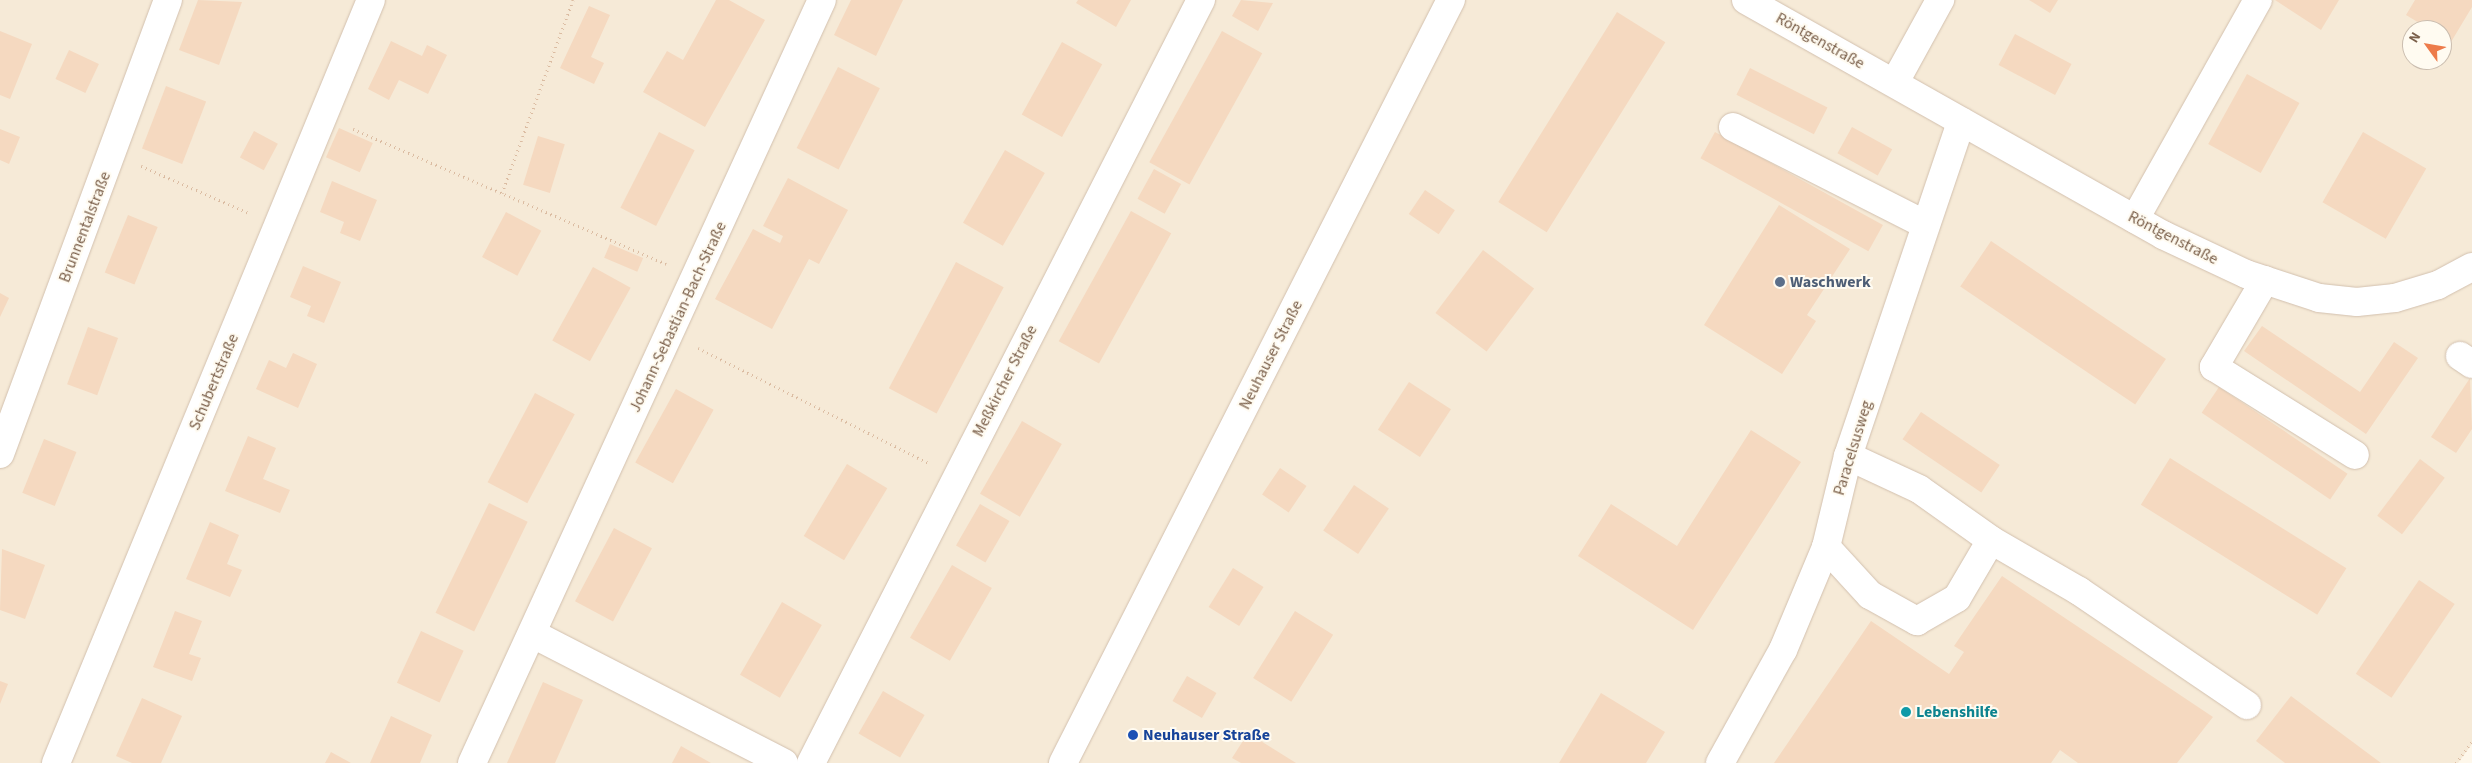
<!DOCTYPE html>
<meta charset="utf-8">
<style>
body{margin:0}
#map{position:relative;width:2472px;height:763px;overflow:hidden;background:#fef7ea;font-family:"Source Sans 3",sans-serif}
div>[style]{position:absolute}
.residential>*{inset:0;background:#f6ead7}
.building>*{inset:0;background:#f5d9c0;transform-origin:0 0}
.path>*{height:3px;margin-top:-1.5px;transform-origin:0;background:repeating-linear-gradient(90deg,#dbbca2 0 1px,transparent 0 5px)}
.roads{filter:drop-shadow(0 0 1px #d2c0ae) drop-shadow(0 0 1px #d2c0ae)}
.minor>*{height:28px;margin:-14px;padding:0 14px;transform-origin:14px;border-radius:14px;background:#fff}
.dots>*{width:14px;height:14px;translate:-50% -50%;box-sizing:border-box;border:2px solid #fffbf1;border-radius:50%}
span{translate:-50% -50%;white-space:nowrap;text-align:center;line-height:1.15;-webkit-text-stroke:4px #fffbf1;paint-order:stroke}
.street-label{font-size:16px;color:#7b604b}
.service-label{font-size:16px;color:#4e5e75;font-weight:700}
.left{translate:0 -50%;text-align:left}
.culture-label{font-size:16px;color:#0d838f;font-weight:700}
.transit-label{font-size:16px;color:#164399;font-weight:700}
.north{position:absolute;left:2402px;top:20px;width:50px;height:50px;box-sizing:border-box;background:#fffbf1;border:1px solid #cabdaf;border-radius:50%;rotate:302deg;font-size:14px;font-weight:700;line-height:20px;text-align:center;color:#7b604b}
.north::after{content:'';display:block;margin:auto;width:18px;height:22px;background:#ed7b4a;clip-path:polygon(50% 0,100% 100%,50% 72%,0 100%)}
</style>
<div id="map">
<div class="residential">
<div style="clip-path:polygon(evenodd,0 0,2472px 0,2472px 744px,2458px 763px,0 763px,0 0,2412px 30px,2442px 30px,2442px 60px,2412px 60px,2412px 30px)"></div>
</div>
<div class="building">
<div style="clip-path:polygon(198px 0,242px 2px,219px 65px,179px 50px)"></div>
<div style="clip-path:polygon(716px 0,729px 0,765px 20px,705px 127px,643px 92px,667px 51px,683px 60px)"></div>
<div style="clip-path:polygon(851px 0,903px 0,876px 56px,834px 35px)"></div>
<div style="clip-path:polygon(1078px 0,1131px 0,1116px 27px,1076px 3px)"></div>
<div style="clip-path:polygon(1241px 0,1273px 3px,1258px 31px,1232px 16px)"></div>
<div style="clip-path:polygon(2029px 0,2058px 0,2050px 13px)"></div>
<div style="clip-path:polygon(2275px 0,2339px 0,2321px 30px)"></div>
<div style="clip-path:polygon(2415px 0,2472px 0,2472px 7px,2451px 42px,2442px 36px,2442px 30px,2431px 30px,2406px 15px)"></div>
<div style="clip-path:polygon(589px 6px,610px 15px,591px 57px,604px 63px,594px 84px,560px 68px)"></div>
<div style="left:1617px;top:12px;width:57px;height:224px;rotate:32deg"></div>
<div style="clip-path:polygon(0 31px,32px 44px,10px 99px,0 95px)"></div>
<div style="left:1222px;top:31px;width:46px;height:150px;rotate:29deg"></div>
<div style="left:2015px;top:34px;width:64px;height:35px;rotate:28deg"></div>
<div style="clip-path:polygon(391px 41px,422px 56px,427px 45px,447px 55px,428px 94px,399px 80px,389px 100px,368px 89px)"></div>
<div style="left:1062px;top:42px;width:46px;height:83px;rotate:29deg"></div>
<div style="left:69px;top:50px;width:33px;height:32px;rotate:25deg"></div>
<div style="left:838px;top:67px;width:47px;height:91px;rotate:27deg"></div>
<div style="left:1750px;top:68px;width:87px;height:30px;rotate:27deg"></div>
<div style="left:2247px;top:74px;width:60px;height:80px;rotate:29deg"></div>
<div style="left:166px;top:86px;width:43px;height:67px;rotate:21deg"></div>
<div style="left:1852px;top:127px;width:46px;height:30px;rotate:29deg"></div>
<div style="left:339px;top:128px;width:37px;height:32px;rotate:24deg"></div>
<div style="clip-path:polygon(0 129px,20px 137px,9px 164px,0 160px)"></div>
<div style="left:254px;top:131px;width:27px;height:30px;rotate:28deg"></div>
<div style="left:659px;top:132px;width:40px;height:85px;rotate:27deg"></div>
<div style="left:1715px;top:132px;width:192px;height:30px;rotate:29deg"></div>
<div style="left:2363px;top:132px;width:73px;height:81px;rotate:30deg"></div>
<div style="left:538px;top:136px;width:28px;height:51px;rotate:17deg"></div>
<div style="left:1005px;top:150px;width:46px;height:84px;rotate:30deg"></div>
<div style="left:1154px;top:169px;width:31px;height:34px;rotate:29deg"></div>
<div style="clip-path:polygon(788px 178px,848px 210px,819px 264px,809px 259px,772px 329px,715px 299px,753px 229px,780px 243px,783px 236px,763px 226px)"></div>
<div style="clip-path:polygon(332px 181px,377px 200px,360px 241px,340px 233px,344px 222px,320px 212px)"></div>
<div style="left:1425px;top:190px;width:36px;height:29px;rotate:34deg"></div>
<div style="clip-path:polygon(1779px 205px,1850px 249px,1807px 315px,1816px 321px,1782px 374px,1704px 325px)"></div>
<div style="left:1131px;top:211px;width:46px;height:149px;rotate:29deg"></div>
<div style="left:506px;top:212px;width:40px;height:51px;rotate:28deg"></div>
<div style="left:128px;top:215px;width:32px;height:62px;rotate:22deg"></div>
<div style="left:1991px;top:241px;width:211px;height:55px;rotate:34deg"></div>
<div style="left:610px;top:244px;width:36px;height:15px;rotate:23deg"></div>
<div style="left:1483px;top:250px;width:64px;height:79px;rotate:37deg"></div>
<div style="left:956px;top:262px;width:54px;height:143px;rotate:28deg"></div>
<div style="clip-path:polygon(303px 266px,341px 282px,324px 323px,307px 316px,311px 306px,290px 297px)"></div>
<div style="left:593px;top:267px;width:43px;height:84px;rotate:29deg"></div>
<div style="clip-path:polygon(0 293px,9px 298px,0 317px)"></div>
<div style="clip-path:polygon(2262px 326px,2360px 392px,2394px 342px,2418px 358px,2366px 434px,2244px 351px)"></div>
<div style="left:88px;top:327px;width:32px;height:61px;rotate:20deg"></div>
<div style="clip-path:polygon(293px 353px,317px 364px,298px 408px,256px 389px,269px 360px,286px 368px)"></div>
<div style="clip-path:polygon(2470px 378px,2472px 429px,2456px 453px,2431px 437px)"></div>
<div style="left:1409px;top:382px;width:50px;height:57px;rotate:33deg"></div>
<div style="left:2219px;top:387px;width:155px;height:31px;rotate:34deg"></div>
<div style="left:676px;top:389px;width:43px;height:84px;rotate:29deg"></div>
<div style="left:535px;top:393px;width:45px;height:101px;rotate:28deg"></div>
<div style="left:1921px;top:412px;width:95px;height:33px;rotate:34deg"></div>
<div style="left:1022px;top:421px;width:46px;height:84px;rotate:30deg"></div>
<div style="clip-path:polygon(1751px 430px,1801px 462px,1693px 630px,1578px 556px,1611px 504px,1677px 546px)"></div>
<div style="clip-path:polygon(248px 436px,276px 448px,263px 479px,290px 490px,280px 513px,225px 491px)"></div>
<div style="left:44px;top:439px;width:35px;height:58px;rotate:22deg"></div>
<div style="left:2170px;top:458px;width:208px;height:55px;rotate:32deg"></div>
<div style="left:2420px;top:459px;width:31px;height:71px;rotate:37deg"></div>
<div style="left:847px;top:464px;width:47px;height:84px;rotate:31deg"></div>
<div style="left:1280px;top:468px;width:32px;height:32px;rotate:34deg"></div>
<div style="left:1354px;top:485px;width:42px;height:55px;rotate:34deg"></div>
<div style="left:489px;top:503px;width:43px;height:122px;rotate:26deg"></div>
<div style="left:980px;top:504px;width:34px;height:48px;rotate:30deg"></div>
<div style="clip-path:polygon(210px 522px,239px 535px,227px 564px,242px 570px,230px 597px,186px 579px)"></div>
<div style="left:614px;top:528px;width:43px;height:83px;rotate:28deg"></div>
<div style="clip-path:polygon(2px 549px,45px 565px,25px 619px,0 610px)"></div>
<div style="left:952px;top:565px;width:46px;height:84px;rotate:30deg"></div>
<div style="left:1233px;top:568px;width:36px;height:46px;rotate:32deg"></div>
<div style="clip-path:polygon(2002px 576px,2213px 717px,2177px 763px,2078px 763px,2060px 750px,2051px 763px,1774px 763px,1871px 621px,1949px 674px,1964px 652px,1954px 646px)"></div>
<div style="left:2419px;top:580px;width:43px;height:113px;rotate:34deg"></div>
<div style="left:782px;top:602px;width:46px;height:84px;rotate:30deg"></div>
<div style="clip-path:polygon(175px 611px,202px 621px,189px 654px,201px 658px,192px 681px,153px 667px)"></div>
<div style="left:1295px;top:611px;width:45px;height:79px;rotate:32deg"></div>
<div style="left:421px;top:631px;width:47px;height:57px;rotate:25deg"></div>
<div style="left:1187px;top:676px;width:34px;height:29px;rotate:30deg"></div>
<div style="clip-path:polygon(0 681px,8px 684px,0 704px)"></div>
<div style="clip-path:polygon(543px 682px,583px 700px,555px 763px,507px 763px)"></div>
<div style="left:883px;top:691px;width:48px;height:49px;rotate:30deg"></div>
<div style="clip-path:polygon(1601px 693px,1665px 732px,1646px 763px,1559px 763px)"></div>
<div style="clip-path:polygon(2291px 696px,2381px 763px,2285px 763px,2256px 741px)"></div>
<div style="clip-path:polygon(142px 698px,182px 716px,161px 763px,132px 763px,116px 756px)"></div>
<div style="clip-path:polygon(391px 716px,432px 735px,420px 763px,370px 763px)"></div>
<div style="clip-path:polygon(1248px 733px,1296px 763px,1241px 763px,1232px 758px)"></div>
<div style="clip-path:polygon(681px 746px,711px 763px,672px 763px)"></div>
<div style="clip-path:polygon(331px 752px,351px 763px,325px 763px)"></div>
</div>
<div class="path">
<div style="left:353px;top:129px;width:341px;rotate:23.3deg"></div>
<div style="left:141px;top:166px;width:118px;rotate:23.5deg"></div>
<div style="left:502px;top:193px;width:206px;rotate:-69.8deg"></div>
<div style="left:698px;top:348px;width:258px;rotate:26.5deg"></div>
<div style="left:2456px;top:763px;width:27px;rotate:-54deg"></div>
</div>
<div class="roads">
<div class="minor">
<div style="left:1746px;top:0;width:479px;rotate:29.4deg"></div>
<div style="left:2163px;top:235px;width:92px;rotate:25.2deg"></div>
<div style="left:2246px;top:274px;width:77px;rotate:18.2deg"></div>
<div style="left:2319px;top:298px;width:38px;rotate:6deg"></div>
<div style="left:2357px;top:302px;width:38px;rotate:-6deg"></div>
<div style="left:2395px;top:298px;width:45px;rotate:-16.8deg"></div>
<div style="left:2438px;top:285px;width:38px;rotate:-28deg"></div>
<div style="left:1895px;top:82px;width:94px;rotate:-61.2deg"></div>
<div style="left:1733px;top:127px;width:216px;rotate:26.9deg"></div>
<div style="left:2135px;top:219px;width:251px;rotate:-60.7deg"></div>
<div style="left:2265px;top:280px;width:101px;rotate:120.4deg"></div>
<div style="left:2214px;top:367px;width:166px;rotate:32deg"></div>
<div style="left:2460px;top:356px;width:14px;rotate:34deg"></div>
<div style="left:0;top:454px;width:484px;rotate:-69.7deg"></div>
<div style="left:1991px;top:540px;width:102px;rotate:30.1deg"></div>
<div style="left:2079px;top:591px;width:203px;rotate:34.2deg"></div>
<div style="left:1826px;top:547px;width:65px;rotate:47.5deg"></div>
<div style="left:1870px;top:595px;width:54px;rotate:29deg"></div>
<div style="left:1917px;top:621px;width:46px;rotate:-29.9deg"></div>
<div style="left:1957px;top:598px;width:67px;rotate:-59.6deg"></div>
<div style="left:1991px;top:540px;width:88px;rotate:-144.7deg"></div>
<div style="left:1919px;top:489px;width:78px;rotate:-155.1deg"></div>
<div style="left:533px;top:634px;width:282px;rotate:27.2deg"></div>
<div style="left:56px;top:763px;width:825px;rotate:-67.57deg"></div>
<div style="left:472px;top:763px;width:839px;rotate:-65.36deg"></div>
<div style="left:811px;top:763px;width:857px;rotate:-62.93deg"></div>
<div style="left:1063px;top:763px;width:856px;rotate:-63.05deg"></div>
<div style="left:1720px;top:763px;width:129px;rotate:-60.9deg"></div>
<div style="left:1783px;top:650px;width:112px;rotate:-67.3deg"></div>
<div style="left:1826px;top:547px;width:94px;rotate:-76.4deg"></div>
<div style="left:1848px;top:456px;width:353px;rotate:-71.3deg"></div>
</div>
</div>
<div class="dots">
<div style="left:1780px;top:282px;background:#5c6f8a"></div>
<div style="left:1906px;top:712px;background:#0f9aa8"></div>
<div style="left:1133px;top:735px;background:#1a4fb4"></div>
</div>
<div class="street-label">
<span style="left:1820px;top:41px;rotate:29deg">Röntgenstraße</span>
<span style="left:85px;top:227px;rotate:-69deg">Brunnentalstraße</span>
<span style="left:2173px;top:238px;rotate:27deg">Röntgenstraße</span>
<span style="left:678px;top:317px;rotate:-65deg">Johann-Sebastian-Bach-Straße</span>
<span style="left:1271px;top:355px;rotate:-63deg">Neuhauser Straße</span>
<span style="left:1005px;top:381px;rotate:-63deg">Meßkircher Straße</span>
<span style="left:214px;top:382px;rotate:-67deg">Schubertstraße</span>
<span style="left:1853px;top:448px;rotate:-73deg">Paracelsusweg</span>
</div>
<div class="service-label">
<span class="left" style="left:1790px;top:282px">Waschwerk</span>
</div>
<div class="culture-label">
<span class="left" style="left:1916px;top:712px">Lebenshilfe</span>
</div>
<div class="transit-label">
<span class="left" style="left:1143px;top:735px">Neuhauser Straße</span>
</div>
<div class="north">N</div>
</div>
